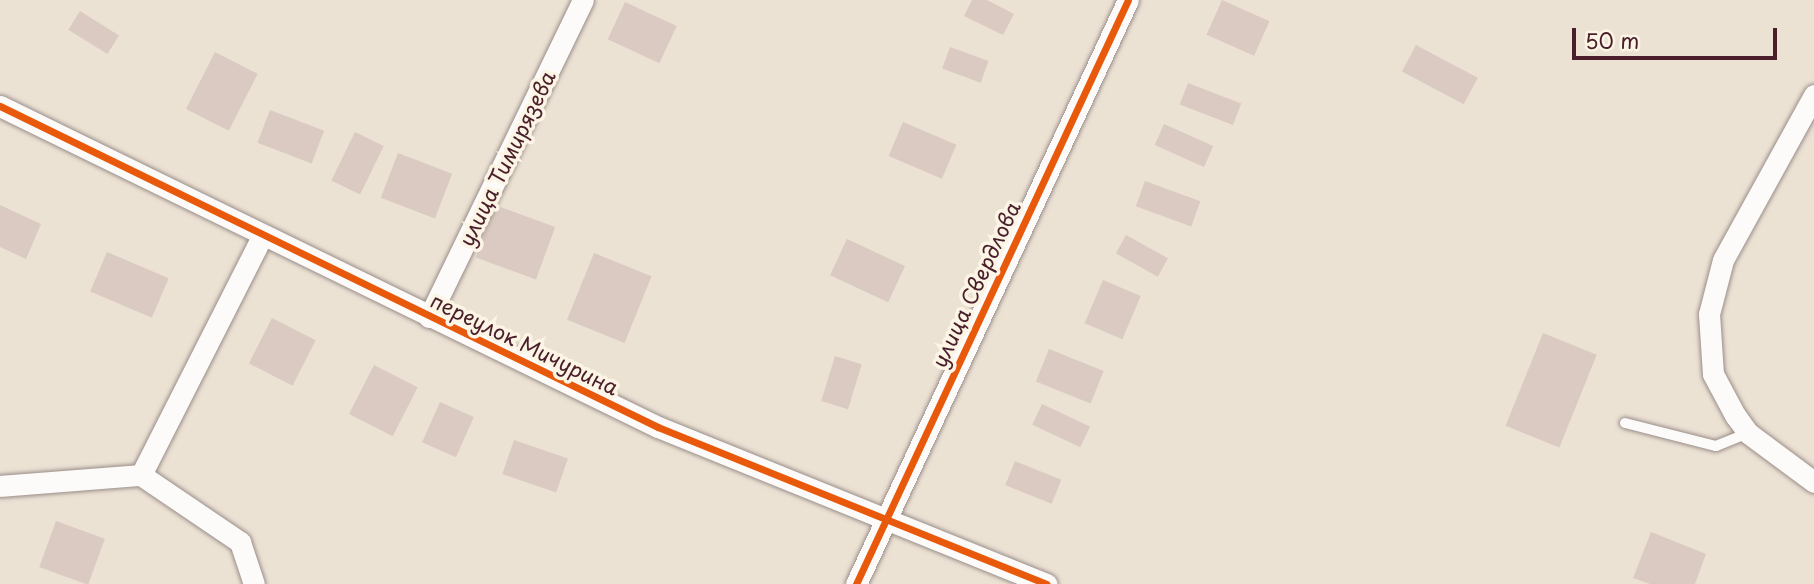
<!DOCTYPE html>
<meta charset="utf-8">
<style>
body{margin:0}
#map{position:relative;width:1814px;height:584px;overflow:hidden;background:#ece2d4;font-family:"Playpen Sans",sans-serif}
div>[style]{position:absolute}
.building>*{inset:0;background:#dacac1;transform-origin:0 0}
.roads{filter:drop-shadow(0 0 2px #9a8e89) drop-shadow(0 0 2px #9a8e89)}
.lane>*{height:10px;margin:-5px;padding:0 5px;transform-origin:5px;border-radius:5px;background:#fcfbf9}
.street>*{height:21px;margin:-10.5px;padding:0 10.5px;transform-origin:10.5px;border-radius:10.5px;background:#fcfbf9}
.cycleway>*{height:7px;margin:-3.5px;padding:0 3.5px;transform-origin:3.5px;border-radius:3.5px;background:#e8590c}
span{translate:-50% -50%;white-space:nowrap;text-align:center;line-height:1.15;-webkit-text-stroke:7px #fcf5e5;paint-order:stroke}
.street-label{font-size:21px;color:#4a1f2b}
.scale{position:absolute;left:1572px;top:28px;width:205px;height:32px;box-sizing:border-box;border:4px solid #4a1f2b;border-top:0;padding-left:9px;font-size:21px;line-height:24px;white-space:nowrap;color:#4a1f2b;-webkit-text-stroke:5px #fcf5e5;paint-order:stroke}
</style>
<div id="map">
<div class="building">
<div style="clip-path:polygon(972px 0,987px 0,1014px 14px,1003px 35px,964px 16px)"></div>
<div style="left:1222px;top:0;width:52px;height:38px;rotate:24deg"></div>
<div style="left:625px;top:2px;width:57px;height:41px;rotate:25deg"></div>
<div style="left:80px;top:11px;width:46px;height:22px;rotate:32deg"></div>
<div style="left:1416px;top:45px;width:70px;height:30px;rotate:28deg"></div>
<div style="left:950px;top:47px;width:41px;height:23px;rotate:20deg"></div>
<div style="left:215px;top:52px;width:48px;height:64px;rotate:27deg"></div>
<div style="left:1188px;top:83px;width:57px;height:23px;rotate:21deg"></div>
<div style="left:270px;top:110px;width:58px;height:35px;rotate:21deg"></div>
<div style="left:903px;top:122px;width:58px;height:37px;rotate:23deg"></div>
<div style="left:1164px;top:124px;width:54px;height:23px;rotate:24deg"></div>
<div style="left:355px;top:132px;width:32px;height:54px;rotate:26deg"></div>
<div style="left:398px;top:153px;width:58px;height:48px;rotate:21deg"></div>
<div style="left:1145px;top:181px;width:59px;height:27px;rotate:20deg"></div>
<div style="clip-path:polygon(0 205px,41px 224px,26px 259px,0 247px)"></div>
<div style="left:495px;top:205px;width:64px;height:56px;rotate:20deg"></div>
<div style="left:1126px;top:235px;width:48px;height:21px;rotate:29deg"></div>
<div style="left:847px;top:239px;width:64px;height:40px;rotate:25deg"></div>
<div style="left:107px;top:252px;width:67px;height:43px;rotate:23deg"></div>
<div style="left:594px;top:253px;width:62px;height:72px;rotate:22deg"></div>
<div style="left:1103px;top:280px;width:41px;height:47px;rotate:23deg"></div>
<div style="left:272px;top:318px;width:49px;height:51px;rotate:27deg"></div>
<div style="left:1543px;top:333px;width:58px;height:100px;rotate:22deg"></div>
<div style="left:1049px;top:349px;width:59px;height:35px;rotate:22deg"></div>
<div style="left:835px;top:356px;width:28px;height:47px;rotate:17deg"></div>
<div style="left:374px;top:365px;width:49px;height:55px;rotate:27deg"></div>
<div style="left:440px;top:402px;width:37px;height:44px;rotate:24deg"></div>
<div style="left:1042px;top:404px;width:53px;height:23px;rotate:25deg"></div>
<div style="left:514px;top:440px;width:57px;height:36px;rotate:19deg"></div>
<div style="left:1015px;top:461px;width:50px;height:26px;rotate:22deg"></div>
<div style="left:56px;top:521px;width:52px;height:49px;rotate:20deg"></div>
<div style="clip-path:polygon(1651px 532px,1706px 554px,1695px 584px,1650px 584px,1633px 578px)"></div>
</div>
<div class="roads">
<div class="lane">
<div style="left:1625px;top:423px;width:94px;rotate:14.2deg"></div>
<div style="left:1716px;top:446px;width:35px;rotate:-22deg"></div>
</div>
<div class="street">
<div style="left:1814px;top:95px;width:188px;rotate:118.9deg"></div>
<div style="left:1723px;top:260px;width:56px;rotate:104.5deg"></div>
<div style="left:1709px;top:314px;width:60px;rotate:86.2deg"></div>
<div style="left:1713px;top:374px;width:47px;rotate:61.8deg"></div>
<div style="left:1735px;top:415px;width:22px;rotate:54deg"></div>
<div style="left:1748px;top:433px;width:82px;rotate:36.6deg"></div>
<div style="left:0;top:106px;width:732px;rotate:26.01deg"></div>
<div style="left:658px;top:427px;width:419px;rotate:22deg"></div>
<div style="left:429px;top:317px;width:352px;rotate:-64.1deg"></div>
<div style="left:141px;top:475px;width:269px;rotate:-63.1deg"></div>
<div style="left:141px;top:475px;width:120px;rotate:34.1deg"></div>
<div style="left:240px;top:542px;width:44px;rotate:71.6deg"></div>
<div style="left:0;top:486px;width:141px;rotate:-4.5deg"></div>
<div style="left:856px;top:584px;width:644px;rotate:-65.03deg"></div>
</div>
</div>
<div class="cycleway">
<div style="left:0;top:106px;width:732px;rotate:26.01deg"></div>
<div style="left:658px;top:427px;width:419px;rotate:22deg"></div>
<div style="left:856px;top:584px;width:644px;rotate:-65.03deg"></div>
</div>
<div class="street-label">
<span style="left:506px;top:158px;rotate:-64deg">улица Тимирязева</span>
<span style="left:975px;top:284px;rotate:-65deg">улица Свердлова</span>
<span style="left:525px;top:343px;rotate:26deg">переулок Мичурина</span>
</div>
<div class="scale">50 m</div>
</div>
